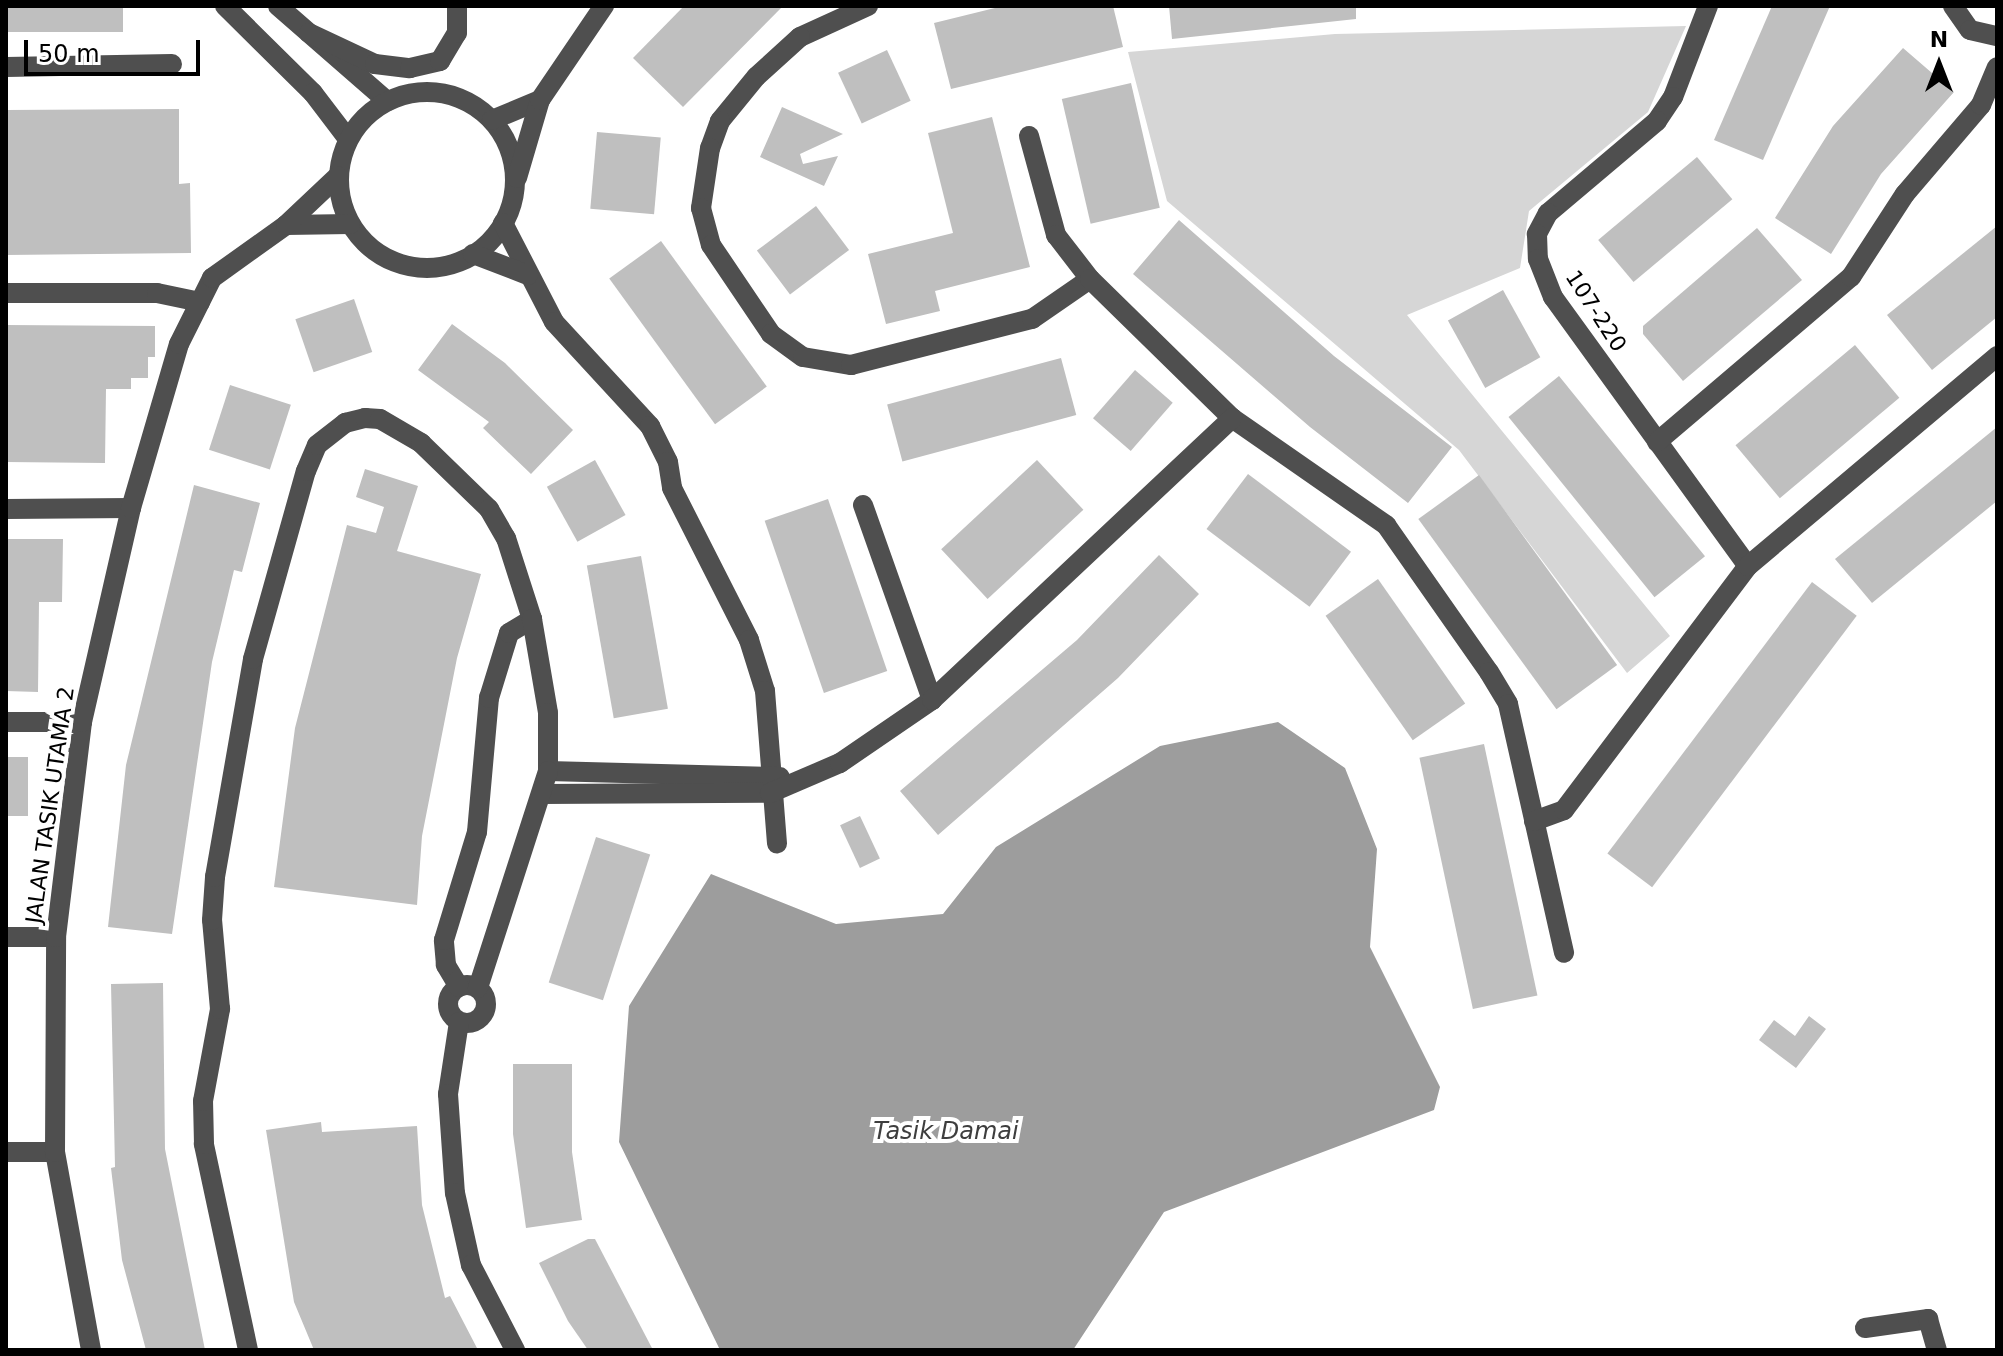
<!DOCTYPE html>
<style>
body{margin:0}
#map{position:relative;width:2003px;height:1356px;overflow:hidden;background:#fff;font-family:"DejaVu Sans",sans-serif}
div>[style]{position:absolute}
.green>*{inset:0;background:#d6d6d6}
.water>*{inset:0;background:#9d9d9d}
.building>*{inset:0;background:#bfbfbf;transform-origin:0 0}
.minor>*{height:20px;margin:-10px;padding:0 10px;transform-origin:10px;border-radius:10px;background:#4f4f4f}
.minor>.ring{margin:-10px;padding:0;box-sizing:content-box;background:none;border:20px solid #4f4f4f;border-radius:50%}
span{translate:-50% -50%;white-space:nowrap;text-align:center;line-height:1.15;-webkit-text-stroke:8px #fff;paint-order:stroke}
.street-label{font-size:22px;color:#000}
.water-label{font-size:24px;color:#3e3e3e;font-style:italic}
.frame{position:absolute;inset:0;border:8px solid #000;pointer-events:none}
.north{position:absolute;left:1899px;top:24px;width:80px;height:80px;-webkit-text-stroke:6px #fff;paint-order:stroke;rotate:0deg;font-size:22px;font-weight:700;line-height:32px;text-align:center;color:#000}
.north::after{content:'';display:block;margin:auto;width:28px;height:36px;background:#000;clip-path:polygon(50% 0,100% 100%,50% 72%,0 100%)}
.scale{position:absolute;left:24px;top:40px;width:176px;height:36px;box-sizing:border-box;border:4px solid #000;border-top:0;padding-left:10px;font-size:24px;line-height:28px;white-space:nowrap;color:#000;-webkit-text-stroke:6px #fff;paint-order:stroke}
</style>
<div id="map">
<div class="green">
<div style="clip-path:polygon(1686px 26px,1648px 112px,1529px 211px,1520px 268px,1407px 315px,1670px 636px,1627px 673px,1459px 450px,1167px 201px,1128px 52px,1335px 34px)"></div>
</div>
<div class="water">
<div style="clip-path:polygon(1278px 722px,1345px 768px,1377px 849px,1370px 947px,1440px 1087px,1434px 1110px,1164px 1212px,1073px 1350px,720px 1350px,619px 1142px,629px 1006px,711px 874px,836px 924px,943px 914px,996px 847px,1160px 746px)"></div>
</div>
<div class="building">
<div style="left:6px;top:6px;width:117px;height:26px"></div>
<div style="clip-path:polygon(684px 6px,783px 6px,683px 107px,633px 58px)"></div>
<div style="clip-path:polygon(1003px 6px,1113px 6px,1123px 47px,951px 89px,934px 23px)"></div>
<div style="clip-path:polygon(1169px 6px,1356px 6px,1356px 19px,1172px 39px)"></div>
<div style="clip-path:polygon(1772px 6px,1830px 6px,1763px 160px,1714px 140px)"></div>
<div style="clip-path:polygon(1903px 48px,1954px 92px,1881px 174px,1831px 254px,1775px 218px,1833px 126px)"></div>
<div style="left:887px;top:50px;width:56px;height:54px;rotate:65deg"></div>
<div style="left:1131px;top:83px;width:128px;height:71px;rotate:77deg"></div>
<div style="clip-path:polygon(782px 107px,843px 134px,800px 154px,803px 164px,838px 156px,824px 186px,760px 157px)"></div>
<div style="clip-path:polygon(179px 109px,179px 184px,190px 183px,191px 253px,6px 255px,6px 110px)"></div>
<div style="clip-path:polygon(992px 117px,1030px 267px,935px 291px,940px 311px,886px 324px,868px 254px,953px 233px,928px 133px)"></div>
<div style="left:597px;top:132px;width:64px;height:77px;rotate:5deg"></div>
<div style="left:1697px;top:157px;width:55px;height:129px;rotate:50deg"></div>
<div style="left:816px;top:206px;width:55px;height:74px;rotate:53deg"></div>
<div style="clip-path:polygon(1179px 220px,1334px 356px,1452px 447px,1408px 503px,1310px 427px,1133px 274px)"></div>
<div style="clip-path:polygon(1997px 226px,1997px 317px,1932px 370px,1887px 315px)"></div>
<div style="clip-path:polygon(1757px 228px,1802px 280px,1683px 381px,1643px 334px,1643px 326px)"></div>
<div style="left:661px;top:241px;width:180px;height:64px;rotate:54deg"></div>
<div style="left:1503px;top:290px;width:77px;height:63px;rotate:61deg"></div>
<div style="left:354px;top:299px;width:56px;height:62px;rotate:71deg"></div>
<div style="clip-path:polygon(452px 324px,505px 363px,573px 430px,531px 474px,483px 428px,489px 422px,418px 370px)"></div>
<div style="clip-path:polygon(6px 325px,155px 326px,155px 357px,148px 357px,148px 378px,131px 378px,131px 389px,106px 389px,105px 463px,6px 462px)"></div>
<div style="left:1855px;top:345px;width:69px;height:156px;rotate:50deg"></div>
<div style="left:1061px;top:358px;width:59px;height:180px;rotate:75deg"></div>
<div style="left:1135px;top:370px;width:50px;height:64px;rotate:41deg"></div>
<div style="left:1559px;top:376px;width:232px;height:65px;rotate:51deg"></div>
<div style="left:230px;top:385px;width:64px;height:68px;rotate:18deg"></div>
<div style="clip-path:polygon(1997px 427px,1997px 501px,1872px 603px,1835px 559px)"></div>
<div style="left:595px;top:460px;width:63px;height:55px;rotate:61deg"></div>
<div style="left:1037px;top:460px;width:68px;height:131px;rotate:47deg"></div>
<div style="clip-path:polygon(365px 469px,418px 486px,397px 551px,481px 574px,457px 658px,422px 836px,417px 905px,274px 887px,295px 728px,347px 525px,376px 533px,384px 507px,356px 497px)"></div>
<div style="left:1248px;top:474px;width:129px;height:69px;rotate:37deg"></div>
<div style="left:1479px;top:475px;width:235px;height:75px;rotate:54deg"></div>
<div style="clip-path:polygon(194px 485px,260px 503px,242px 572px,234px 570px,212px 662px,172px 934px,108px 927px,126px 765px)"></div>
<div style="left:828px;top:499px;width:182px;height:67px;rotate:71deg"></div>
<div style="clip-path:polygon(6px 539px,63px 539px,62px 602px,39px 602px,38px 692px,6px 691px)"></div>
<div style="clip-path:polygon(1159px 555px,1199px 594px,1118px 678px,938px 835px,900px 791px,1077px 640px)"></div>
<div style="left:641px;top:556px;width:155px;height:55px;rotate:80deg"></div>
<div style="left:1378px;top:579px;width:152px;height:64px;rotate:55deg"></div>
<div style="left:1812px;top:582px;width:56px;height:340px;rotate:37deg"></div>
<div style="left:1484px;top:744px;width:257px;height:66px;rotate:78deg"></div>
<div style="left:6px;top:757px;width:22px;height:59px"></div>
<div style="left:860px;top:816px;width:47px;height:22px;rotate:65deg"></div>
<div style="left:596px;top:837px;width:57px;height:153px;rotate:18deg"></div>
<div style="clip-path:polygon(163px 983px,165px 1149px,205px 1350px,146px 1350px,122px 1260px,111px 1168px,115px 1167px,111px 984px)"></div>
<div style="clip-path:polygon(1809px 1016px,1826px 1029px,1796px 1068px,1759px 1040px,1774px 1020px,1795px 1036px)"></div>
<div style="clip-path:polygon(513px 1064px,572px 1064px,572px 1152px,582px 1220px,526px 1228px,513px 1134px)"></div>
<div style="clip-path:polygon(321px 1122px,322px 1132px,417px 1126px,422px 1205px,445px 1298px,450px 1296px,478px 1350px,314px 1350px,294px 1302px,266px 1130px)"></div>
<div style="clip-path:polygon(588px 1239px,595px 1239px,653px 1350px,588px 1350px,568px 1321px,539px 1263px)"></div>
</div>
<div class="minor">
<div style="left:225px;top:6px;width:124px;rotate:44.7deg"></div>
<div style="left:313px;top:93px;width:58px;rotate:52.7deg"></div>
<div style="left:278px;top:6px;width:145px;rotate:41.1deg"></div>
<div style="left:868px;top:6px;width:75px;rotate:155.5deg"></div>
<div style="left:800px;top:37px;width:59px;rotate:137.7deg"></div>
<div style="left:756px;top:77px;width:57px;rotate:129.3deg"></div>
<div style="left:720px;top:121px;width:29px;rotate:110deg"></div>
<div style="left:710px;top:148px;width:61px;rotate:98.5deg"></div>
<div style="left:701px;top:208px;width:38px;rotate:75deg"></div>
<div style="left:711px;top:245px;width:107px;rotate:56deg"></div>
<div style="left:771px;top:334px;width:39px;rotate:36deg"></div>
<div style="left:803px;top:357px;width:49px;rotate:9.5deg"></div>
<div style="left:851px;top:365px;width:187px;rotate:-14.3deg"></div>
<div style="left:1032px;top:319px;width:70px;rotate:-34.6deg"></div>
<div style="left:1708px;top:6px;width:97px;rotate:111deg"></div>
<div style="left:1673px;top:97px;width:29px;rotate:124deg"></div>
<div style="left:1657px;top:121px;width:143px;rotate:139.8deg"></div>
<div style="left:1548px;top:213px;width:24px;rotate:118deg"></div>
<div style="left:1537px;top:234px;width:25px;rotate:88deg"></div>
<div style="left:1538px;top:259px;width:41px;rotate:68.5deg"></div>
<div style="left:1553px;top:297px;width:332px;rotate:54.1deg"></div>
<div style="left:1953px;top:6px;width:29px;rotate:55deg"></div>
<div style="left:1970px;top:30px;width:28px;rotate:13deg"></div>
<div style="left:309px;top:33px;width:73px;rotate:25.2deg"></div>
<div style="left:375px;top:64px;width:35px;rotate:7deg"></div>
<div style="left:410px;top:68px;width:31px;rotate:-13deg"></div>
<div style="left:440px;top:61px;width:33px;rotate:-59deg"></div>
<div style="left:457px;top:33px;width:27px;rotate:-90deg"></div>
<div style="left:6px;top:67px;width:166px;rotate:-1deg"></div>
<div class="ring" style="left:339px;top:92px;width:156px;height:156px"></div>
<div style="left:492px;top:120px;width:52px;rotate:-22.6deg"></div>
<div style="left:1029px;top:136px;width:103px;rotate:74.7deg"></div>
<div style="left:1056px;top:235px;width:56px;rotate:52.3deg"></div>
<div style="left:1090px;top:279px;width:199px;rotate:44.4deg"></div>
<div style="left:1232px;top:418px;width:188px;rotate:34.8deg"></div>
<div style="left:1386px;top:525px;width:179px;rotate:55deg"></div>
<div style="left:1489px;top:672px;width:37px;rotate:59deg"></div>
<div style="left:1508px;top:704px;width:255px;rotate:77.3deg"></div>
<div style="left:517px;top:178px;width:81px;rotate:-73.6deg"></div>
<div style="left:540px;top:100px;width:114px;rotate:-55.8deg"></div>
<div style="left:503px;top:223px;width:111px;rotate:62.7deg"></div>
<div style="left:554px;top:322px;width:142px;rotate:47.3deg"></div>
<div style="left:650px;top:426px;width:40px;rotate:63.4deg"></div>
<div style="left:668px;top:462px;width:26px;rotate:81deg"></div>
<div style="left:672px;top:488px;width:170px;rotate:63.1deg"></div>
<div style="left:749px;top:640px;width:53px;rotate:72.6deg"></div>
<div style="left:765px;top:691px;width:153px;rotate:85.5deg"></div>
<div style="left:286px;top:225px;width:64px;rotate:-0.9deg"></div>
<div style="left:473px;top:254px;width:59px;rotate:20.9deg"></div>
<div style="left:6px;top:293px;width:151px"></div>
<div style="left:157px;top:293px;width:44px;rotate:11.8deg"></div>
<div style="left:1657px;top:442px;width:255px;rotate:-40.4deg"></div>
<div style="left:1851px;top:277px;width:99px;rotate:-57deg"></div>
<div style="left:1905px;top:194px;width:117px;rotate:-49.5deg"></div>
<div style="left:1981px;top:105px;width:41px;rotate:-67.2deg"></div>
<div style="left:863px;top:505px;width:207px;rotate:70.5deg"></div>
<div style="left:6px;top:509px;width:125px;rotate:-0.5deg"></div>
<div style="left:6px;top:722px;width:76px"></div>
<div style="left:548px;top:771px;width:232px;rotate:1.5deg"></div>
<div style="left:542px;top:794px;width:228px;rotate:-0.3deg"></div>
<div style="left:770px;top:793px;width:76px;rotate:-23.2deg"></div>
<div style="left:840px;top:763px;width:112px;rotate:-34.4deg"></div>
<div style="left:932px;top:700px;width:412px;rotate:-43.2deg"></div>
<div style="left:1534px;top:821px;width:32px;rotate:-20deg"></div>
<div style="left:1564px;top:810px;width:306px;rotate:-53deg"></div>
<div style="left:1748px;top:566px;width:326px;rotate:-40.1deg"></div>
<div style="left:6px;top:937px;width:50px"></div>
<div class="ring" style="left:448px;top:985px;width:18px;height:18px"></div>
<div style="left:459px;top:987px;width:26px;rotate:-121deg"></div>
<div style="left:446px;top:965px;width:25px;rotate:-95deg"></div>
<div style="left:444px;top:940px;width:113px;rotate:-73deg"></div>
<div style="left:477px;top:832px;width:135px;rotate:-84.9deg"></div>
<div style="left:489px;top:698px;width:68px;rotate:-72.9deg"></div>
<div style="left:509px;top:633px;width:27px;rotate:-31deg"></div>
<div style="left:459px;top:1022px;width:73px;rotate:98.7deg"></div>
<div style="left:448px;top:1094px;width:99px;rotate:86deg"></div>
<div style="left:455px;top:1193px;width:74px;rotate:77.5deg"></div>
<div style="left:471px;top:1265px;width:96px;rotate:62.6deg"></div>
<div style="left:6px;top:1152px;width:49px"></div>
<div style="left:1865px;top:1328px;width:64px;rotate:-8.1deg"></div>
<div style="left:1928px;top:1319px;width:32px;rotate:74deg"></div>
<div style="left:91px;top:1350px;width:201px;rotate:-100.3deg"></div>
<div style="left:55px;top:1152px;width:215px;rotate:-89.7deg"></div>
<div style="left:56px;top:937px;width:217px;rotate:-83.1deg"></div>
<div style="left:82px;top:722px;width:220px;rotate:-77.1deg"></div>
<div style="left:131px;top:508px;width:171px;rotate:-73.7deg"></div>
<div style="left:179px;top:344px;width:74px;rotate:-63.4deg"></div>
<div style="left:212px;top:278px;width:91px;rotate:-35.6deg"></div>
<div style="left:286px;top:225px;width:71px;rotate:-43.3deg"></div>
<div style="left:248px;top:1350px;width:211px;rotate:-102.1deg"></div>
<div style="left:204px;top:1144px;width:43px;rotate:-91.3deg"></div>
<div style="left:203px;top:1101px;width:94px;rotate:-79.5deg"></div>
<div style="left:220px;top:1009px;width:89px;rotate:-95.1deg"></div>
<div style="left:212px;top:920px;width:43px;rotate:-86deg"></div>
<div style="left:215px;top:877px;width:221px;rotate:-80.1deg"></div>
<div style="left:253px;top:659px;width:195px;rotate:-74.3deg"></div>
<div style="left:306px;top:471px;width:28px;rotate:-67deg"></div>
<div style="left:317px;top:445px;width:36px;rotate:-38deg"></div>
<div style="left:345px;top:423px;width:21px;rotate:-14deg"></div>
<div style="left:365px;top:418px;width:15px;rotate:4deg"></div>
<div style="left:380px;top:419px;width:48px;rotate:30.3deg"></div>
<div style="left:421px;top:443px;width:95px;rotate:44.1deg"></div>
<div style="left:489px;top:509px;width:34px;rotate:60deg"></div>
<div style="left:506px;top:538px;width:85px;rotate:72.2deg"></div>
<div style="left:532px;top:619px;width:95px;rotate:80.3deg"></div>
<div style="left:548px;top:713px;width:58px;rotate:90deg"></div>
<div style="left:548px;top:771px;width:228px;rotate:107.9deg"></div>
</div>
<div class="street-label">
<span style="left:1596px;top:311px;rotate:57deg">107-220</span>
<span style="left:50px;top:805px;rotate:-82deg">JALAN TASIK UTAMA 2</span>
</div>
<div class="water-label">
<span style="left:946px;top:1132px">Tasik Damai</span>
</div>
<div class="frame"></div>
<div class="north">N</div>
<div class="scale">50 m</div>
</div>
